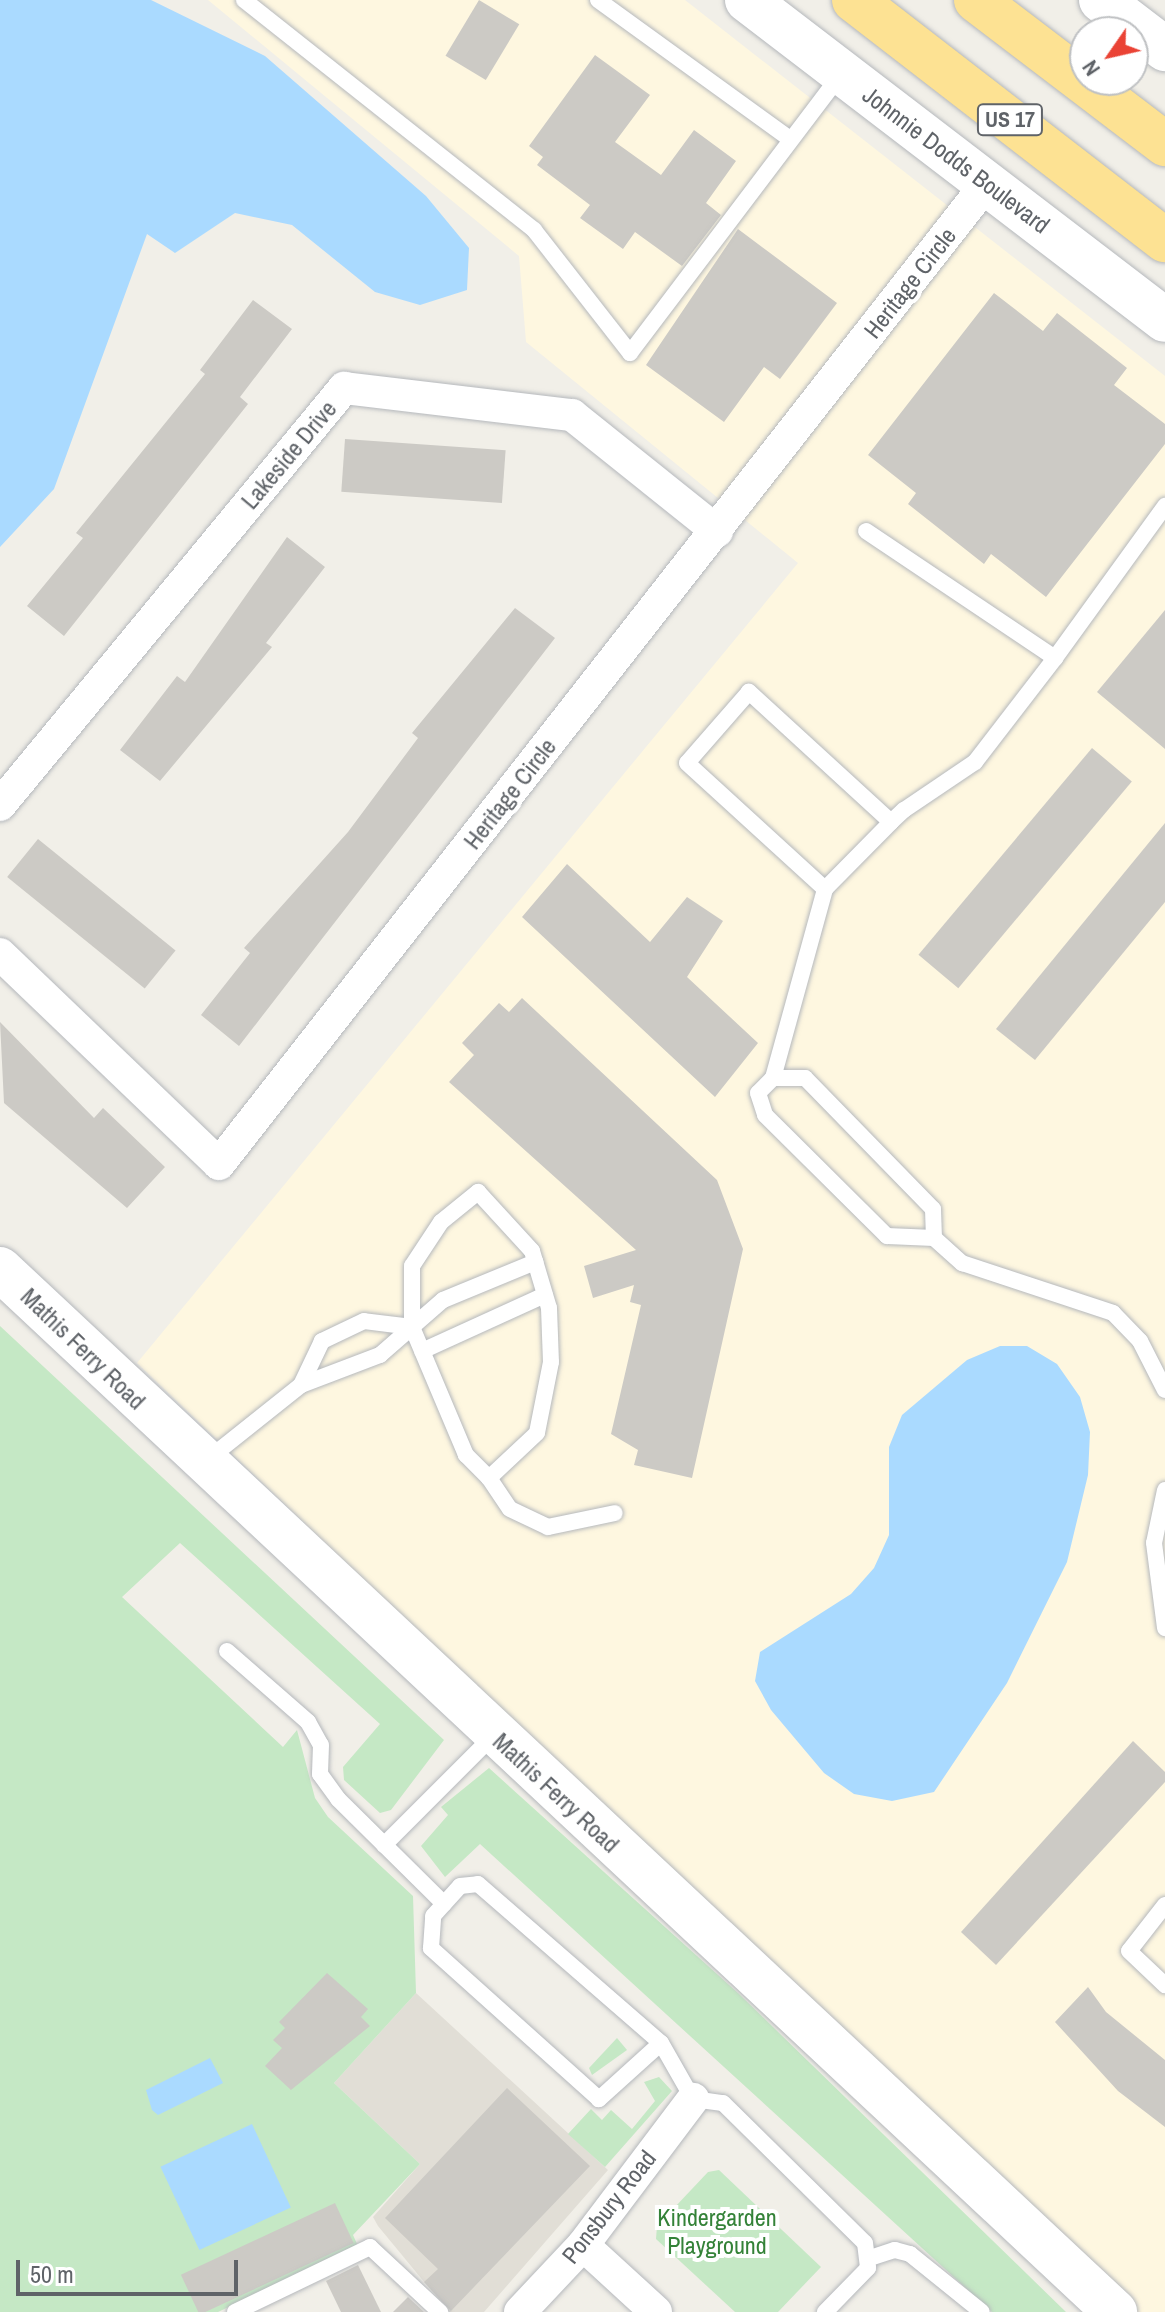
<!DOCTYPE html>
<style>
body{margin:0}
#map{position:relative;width:1165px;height:2312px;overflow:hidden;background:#f1efe8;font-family:"Archivo Narrow",sans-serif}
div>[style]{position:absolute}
.commercial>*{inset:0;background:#fef7e0}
.education>*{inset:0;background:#e1ded6}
.green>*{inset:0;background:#c5e8c5}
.water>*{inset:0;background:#aadaff;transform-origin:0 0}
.building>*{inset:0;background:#cccac5;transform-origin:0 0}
.roads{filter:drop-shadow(0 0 2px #b5b8bc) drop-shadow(0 0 2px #b5b8bc)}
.lane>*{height:16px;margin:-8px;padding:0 8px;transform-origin:8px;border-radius:8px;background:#fff}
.street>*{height:32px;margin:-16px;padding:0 16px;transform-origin:16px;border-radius:16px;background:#fff}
.secondary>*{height:44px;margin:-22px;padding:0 22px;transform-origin:22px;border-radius:22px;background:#fff}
.highway>*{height:44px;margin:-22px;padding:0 22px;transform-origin:22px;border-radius:22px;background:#fde293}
span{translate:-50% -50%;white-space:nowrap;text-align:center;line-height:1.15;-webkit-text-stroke:8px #fff;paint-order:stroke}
.shield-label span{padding:2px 6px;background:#fff;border:2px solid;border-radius:6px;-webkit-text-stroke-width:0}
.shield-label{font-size:22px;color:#5f6368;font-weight:700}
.street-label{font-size:24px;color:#5f6368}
.park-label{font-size:24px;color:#348238}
.north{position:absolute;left:1069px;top:16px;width:80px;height:80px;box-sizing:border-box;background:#fff;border:2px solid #bfc1c3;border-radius:50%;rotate:236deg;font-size:22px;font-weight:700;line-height:32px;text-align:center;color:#5f6368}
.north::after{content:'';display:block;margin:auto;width:28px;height:36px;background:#ea4335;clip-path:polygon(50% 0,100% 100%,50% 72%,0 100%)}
.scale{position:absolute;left:16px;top:2260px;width:222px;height:36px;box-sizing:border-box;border:4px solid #5f6368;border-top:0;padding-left:10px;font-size:24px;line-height:28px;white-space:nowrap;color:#5f6368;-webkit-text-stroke:6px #fff;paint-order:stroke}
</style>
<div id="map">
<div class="commercial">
<div style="clip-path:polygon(208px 0,685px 0,1165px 376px,1165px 2312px,1130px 2312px,137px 1363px,798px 563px,526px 342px,519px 256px)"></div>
</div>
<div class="education">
<div style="clip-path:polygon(416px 1993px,608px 2170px,484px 2312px,449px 2312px,378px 2226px,373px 2217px,420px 2164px,334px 2083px)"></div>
</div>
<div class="green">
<div style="clip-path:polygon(0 1326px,444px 1740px,391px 1810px,380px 1813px,344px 1780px,343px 1767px,380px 1724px,180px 1543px,122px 1597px,283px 1747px,297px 1730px,315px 1798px,328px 1817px,413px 1896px,416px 1993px,334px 2083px,420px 2164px,353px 2235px,358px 2246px,218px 2312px,0 2312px)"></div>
<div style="clip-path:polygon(489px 1768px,738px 1993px,1066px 2312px,992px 2312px,480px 1844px,445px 1877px,421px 1846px,448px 1815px,441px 1807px)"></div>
<div style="clip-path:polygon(617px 2038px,627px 2050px,592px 2075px,589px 2068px)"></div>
<div style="clip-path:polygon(659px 2077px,672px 2091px,605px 2167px,568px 2134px,591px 2109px,602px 2120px,611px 2110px,632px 2129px,655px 2101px,644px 2082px)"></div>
<div style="clip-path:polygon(719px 2170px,821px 2267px,778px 2312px,735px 2312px,656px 2239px,657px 2226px,708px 2172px)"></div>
</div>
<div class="water">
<div style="clip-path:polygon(0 0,151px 0,265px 56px,426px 196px,469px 248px,467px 290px,420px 305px,375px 292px,292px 225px,235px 213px,175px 253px,147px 234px,54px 489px,0 547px)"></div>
<div style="clip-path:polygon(1000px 1346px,1027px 1346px,1057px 1364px,1080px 1397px,1090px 1432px,1088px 1475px,1067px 1562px,1007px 1683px,934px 1792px,892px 1801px,854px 1794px,824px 1773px,771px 1710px,755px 1681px,760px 1652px,851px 1594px,874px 1568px,889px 1535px,889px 1447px,902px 1415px,967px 1360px)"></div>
<div style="clip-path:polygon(210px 2058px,223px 2083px,158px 2115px,152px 2110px,146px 2090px)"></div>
<div style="left:252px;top:2124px;width:92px;height:101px;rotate:65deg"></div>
</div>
<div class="building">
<div style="left:479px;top:0;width:47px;height:65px;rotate:31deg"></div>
<div style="clip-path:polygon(595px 55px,650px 95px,615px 142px,661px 175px,694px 130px,736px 161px,706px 203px,721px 215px,682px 266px,635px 232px,623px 249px,580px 218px,590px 205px,537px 165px,543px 157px,529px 146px)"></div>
<div style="clip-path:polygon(738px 229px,837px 303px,780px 379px,764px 367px,724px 422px,646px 365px)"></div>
<div style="clip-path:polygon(994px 293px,1043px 331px,1057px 313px,1127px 368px,1114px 385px,1165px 424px,1165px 444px,1046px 597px,991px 554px,984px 564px,908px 504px,916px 493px,868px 455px)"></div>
<div style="clip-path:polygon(253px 300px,292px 329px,240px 397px,248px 404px,64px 636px,27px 606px,83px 538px,76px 533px,205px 374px,200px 370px)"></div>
<div style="left:345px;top:439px;width:161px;height:53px;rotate:4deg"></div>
<div style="clip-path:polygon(287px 537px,325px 567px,266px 643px,272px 647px,160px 781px,120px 750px,177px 676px,185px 682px)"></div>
<div style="clip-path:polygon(515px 608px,555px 638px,239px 1046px,201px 1015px,250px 953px,244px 948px,348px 832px,418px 738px,412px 733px)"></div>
<div style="clip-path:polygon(1165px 610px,1165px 749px,1097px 692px)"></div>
<div style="left:1092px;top:748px;width:52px;height:270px;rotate:40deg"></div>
<div style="clip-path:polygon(1165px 823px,1165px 902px,1035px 1060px,996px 1029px)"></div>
<div style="left:38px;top:839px;width:177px;height:49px;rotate:39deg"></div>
<div style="clip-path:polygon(567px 864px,650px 942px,687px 897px,723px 921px,687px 977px,758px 1043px,715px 1097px,522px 917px)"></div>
<div style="clip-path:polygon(522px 998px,717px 1180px,743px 1249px,692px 1478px,634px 1465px,638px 1450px,611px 1434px,641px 1305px,630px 1302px,634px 1285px,593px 1298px,584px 1266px,636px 1250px,449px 1082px,474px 1055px,462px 1043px,499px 1003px,509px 1012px)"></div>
<div style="clip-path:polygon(0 1022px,94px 1118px,103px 1108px,165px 1167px,127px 1208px,4px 1103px)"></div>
<div style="clip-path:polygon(1133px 1741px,1165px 1772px,1165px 1782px,996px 1965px,961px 1932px)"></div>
<div style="clip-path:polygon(327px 1973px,368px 2009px,361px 2017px,370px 2026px,291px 2090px,265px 2066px,282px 2048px,273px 2040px,285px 2028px,279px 2022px)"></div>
<div style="clip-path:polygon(1088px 1987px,1106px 2012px,1165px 2060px,1165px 2127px,1118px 2091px,1055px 2022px)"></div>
<div style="clip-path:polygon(507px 2088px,590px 2166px,451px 2311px,424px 2282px,438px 2269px,385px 2218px)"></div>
<div style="left:335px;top:2203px;width:44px;height:170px;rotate:65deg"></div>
<div style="clip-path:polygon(358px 2265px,381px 2312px,341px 2312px,326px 2281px)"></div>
<div style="clip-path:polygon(408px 2297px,424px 2312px,393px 2312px)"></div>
</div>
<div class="roads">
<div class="lane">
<div style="left:244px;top:0;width:370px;rotate:38.4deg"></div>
<div style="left:534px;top:230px;width:156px;rotate:52deg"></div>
<div style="left:630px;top:353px;width:350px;rotate:-52.9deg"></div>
<div style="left:598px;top:0;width:237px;rotate:35.9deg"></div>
<div style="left:866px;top:531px;width:228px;rotate:33.9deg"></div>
<div style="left:1055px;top:658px;width:188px;rotate:-54.1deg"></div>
<div style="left:891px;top:822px;width:193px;rotate:-137.5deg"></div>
<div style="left:749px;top:692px;width:94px;rotate:131.1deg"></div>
<div style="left:687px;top:763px;width:187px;rotate:42.4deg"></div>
<div style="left:825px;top:889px;width:94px;rotate:-45.4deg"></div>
<div style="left:891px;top:822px;width:18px;rotate:-43deg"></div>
<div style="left:904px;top:810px;width:86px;rotate:-34.1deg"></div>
<div style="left:975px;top:762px;width:131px;rotate:-52.4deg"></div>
<div style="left:773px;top:1078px;width:196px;rotate:-74.6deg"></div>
<div style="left:478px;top:1192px;width:80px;rotate:47.5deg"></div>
<div style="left:532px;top:1251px;width:59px;rotate:73.4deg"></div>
<div style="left:549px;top:1308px;width:54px;rotate:87.9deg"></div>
<div style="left:551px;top:1362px;width:72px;rotate:101.2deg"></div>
<div style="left:537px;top:1433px;width:66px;rotate:136.8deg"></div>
<div style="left:489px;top:1478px;width:33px;rotate:-135deg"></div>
<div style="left:466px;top:1455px;width:139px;rotate:-112.9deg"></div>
<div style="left:412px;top:1327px;width:61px;rotate:-90deg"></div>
<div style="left:412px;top:1266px;width:53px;rotate:-56.6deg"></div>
<div style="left:441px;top:1222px;width:48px;rotate:-39deg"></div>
<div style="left:934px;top:1238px;width:29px;rotate:-92deg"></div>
<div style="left:933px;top:1209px;width:183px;rotate:-134.3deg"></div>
<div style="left:805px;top:1078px;width:32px;rotate:180deg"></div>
<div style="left:773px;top:1078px;width:21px;rotate:135deg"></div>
<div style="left:758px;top:1093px;width:23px;rotate:72deg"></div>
<div style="left:765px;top:1115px;width:172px;rotate:44.8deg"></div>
<div style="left:887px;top:1236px;width:47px;rotate:2.4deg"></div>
<div style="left:934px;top:1238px;width:38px;rotate:42deg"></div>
<div style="left:962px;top:1263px;width:159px;rotate:18.3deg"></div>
<div style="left:1113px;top:1313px;width:39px;rotate:46deg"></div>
<div style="left:1140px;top:1341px;width:55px;rotate:63deg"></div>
<div style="left:412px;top:1327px;width:41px;rotate:-41.1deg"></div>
<div style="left:443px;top:1300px;width:100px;rotate:-22.4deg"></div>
<div style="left:422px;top:1351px;width:135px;rotate:-24.5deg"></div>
<div style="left:207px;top:1460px;width:120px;rotate:-38.6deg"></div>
<div style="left:301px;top:1385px;width:85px;rotate:-20.8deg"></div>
<div style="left:380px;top:1355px;width:43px;rotate:-41.2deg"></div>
<div style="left:412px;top:1327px;width:48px;rotate:-172.9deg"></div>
<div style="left:364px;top:1321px;width:47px;rotate:154.5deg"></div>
<div style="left:322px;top:1341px;width:49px;rotate:115.5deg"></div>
<div style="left:489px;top:1478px;width:37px;rotate:56deg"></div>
<div style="left:510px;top:1509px;width:42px;rotate:25.3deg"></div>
<div style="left:548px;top:1527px;width:68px;rotate:-11.8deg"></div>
<div style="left:1165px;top:1490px;width:54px;rotate:101.7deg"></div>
<div style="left:1154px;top:1543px;width:86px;rotate:82.6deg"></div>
<div style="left:227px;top:1651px;width:108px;rotate:41.2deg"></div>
<div style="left:308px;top:1722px;width:26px;rotate:61deg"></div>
<div style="left:321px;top:1745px;width:29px;rotate:92deg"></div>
<div style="left:320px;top:1774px;width:31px;rotate:54deg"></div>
<div style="left:338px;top:1799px;width:149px;rotate:44.7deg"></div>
<div style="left:384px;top:1845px;width:156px;rotate:-45deg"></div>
<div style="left:1165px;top:1905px;width:58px;rotate:128deg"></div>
<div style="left:1129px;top:1951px;width:50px;rotate:43.4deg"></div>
<div style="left:661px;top:2043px;width:84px;rotate:137.9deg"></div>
<div style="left:599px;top:2099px;width:226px;rotate:-138.1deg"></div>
<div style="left:431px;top:1948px;width:32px;rotate:-86deg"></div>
<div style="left:433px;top:1916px;width:40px;rotate:-48deg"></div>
<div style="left:460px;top:1886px;width:18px;rotate:-6deg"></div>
<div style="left:478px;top:1884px;width:242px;rotate:41deg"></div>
<div style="left:661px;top:2043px;width:64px;rotate:60.3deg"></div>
<div style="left:693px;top:2099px;width:30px;rotate:8deg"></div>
<div style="left:723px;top:2103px;width:199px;rotate:44.6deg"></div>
<div style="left:865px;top:2243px;width:25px;rotate:83deg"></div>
<div style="left:868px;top:2268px;width:62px;rotate:134.3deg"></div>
<div style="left:870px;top:2258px;width:26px;rotate:-18deg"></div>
<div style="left:895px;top:2250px;width:16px;rotate:15deg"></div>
<div style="left:910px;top:2254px;width:92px;rotate:38.9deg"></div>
<div style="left:235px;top:2312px;width:150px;rotate:-25.7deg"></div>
<div style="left:370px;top:2247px;width:96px;rotate:42.9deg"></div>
</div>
<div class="street">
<div style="left:0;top:805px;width:541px;rotate:-50.48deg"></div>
<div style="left:344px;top:388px;width:230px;rotate:6.8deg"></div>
<div style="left:572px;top:415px;width:186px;rotate:38.7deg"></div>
<div style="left:0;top:954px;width:303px;rotate:43.8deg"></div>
<div style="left:219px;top:1164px;width:1246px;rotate:-51.94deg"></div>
<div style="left:583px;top:2245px;width:99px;rotate:42.5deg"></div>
<div style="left:520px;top:2312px;width:92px;rotate:-46.8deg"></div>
<div style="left:583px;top:2245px;width:183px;rotate:-53deg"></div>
</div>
<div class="secondary">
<div style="left:747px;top:0;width:526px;rotate:37.44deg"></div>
<div style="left:1101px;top:0;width:81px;rotate:37.4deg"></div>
<div style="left:0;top:1269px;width:1527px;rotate:43.09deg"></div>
</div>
<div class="highway">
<div style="left:854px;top:0;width:393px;rotate:37.7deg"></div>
<div style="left:976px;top:0;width:238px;rotate:37.3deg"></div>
</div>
</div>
<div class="shield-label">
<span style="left:1010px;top:120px">US 17</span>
</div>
<div class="street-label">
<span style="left:956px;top:160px;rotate:37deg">Johnnie Dodds Boulevard</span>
<span style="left:910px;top:283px;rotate:-52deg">Heritage Circle</span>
<span style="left:289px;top:455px;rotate:-50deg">Lakeside Drive</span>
<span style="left:510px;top:794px;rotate:-52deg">Heritage Circle</span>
<span style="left:83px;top:1349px;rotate:44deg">Mathis Ferry Road</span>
<span style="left:556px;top:1793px;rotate:43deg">Mathis Ferry Road</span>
<span style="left:609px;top:2207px;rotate:-52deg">Ponsbury Road</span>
</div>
<div class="park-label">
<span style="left:717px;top:2232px">Kindergarden<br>Playground</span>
</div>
<div class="north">N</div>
<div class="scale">50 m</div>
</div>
